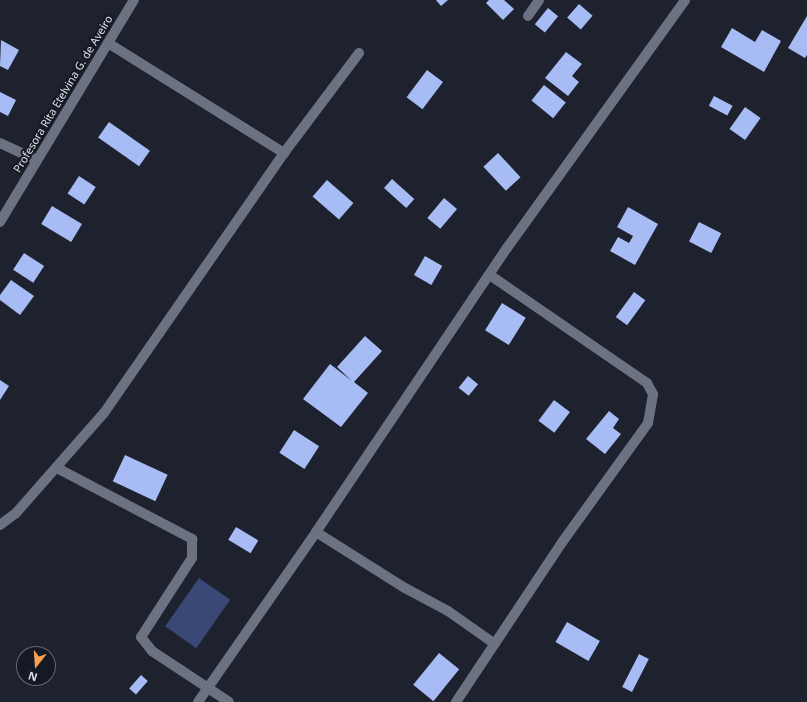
<!DOCTYPE html>
<style>
body{margin:0}
#map{position:relative;width:807px;height:702px;overflow:hidden;background:#1e222e;font-family:"Noto Sans",sans-serif}
div>[style]{position:absolute}
.green>*{inset:0;background:#394875;transform-origin:0 0}
.building>*{inset:0;background:#a7bcf4;transform-origin:0 0}
.minor>*{height:10px;margin:-5px;padding:0 5px;transform-origin:5px;border-radius:5px;background:#6c7281}
span{translate:-50% -50%;white-space:nowrap;text-align:center;line-height:1.15;-webkit-text-stroke:4px #141924;paint-order:stroke}
.street-label{font-size:11px;color:#dde0e9}
.north{position:absolute;left:16px;top:646px;width:40px;height:40px;box-sizing:border-box;background:#141924;border:1px solid #646973;border-radius:50%;rotate:197deg;font-size:11px;font-weight:700;line-height:16px;text-align:center;color:#dde0e9}
.north::after{content:'';display:block;margin:auto;width:14px;height:18px;background:#fa9f4f;clip-path:polygon(50% 0,100% 100%,50% 72%,0 100%)}
</style>
<div id="map">
<div class="green">
<div style="left:199px;top:578px;width:38px;height:59px;rotate:35deg"></div>
</div>
<div class="building">
<div style="clip-path:polygon(436px 0,448px 0,441px 6px)"></div>
<div style="clip-path:polygon(489px 0,504px 0,514px 9px,503px 20px,486px 3px)"></div>
<div style="left:579px;top:4px;width:18px;height:18px;rotate:41deg"></div>
<div style="left:548px;top:8px;width:13px;height:21px;rotate:39deg"></div>
<div style="clip-path:polygon(807px 16px,807px 55px,805px 58px,788px 48px)"></div>
<div style="clip-path:polygon(732px 28px,755px 42px,762px 30px,781px 41px,764px 72px,721px 47px)"></div>
<div style="clip-path:polygon(1px 40px,19px 50px,8px 70px,0 66px)"></div>
<div style="clip-path:polygon(566px 52px,582px 64px,572px 76px,579px 82px,568px 96px,545px 78px)"></div>
<div style="left:427px;top:70px;width:20px;height:34px;rotate:37deg"></div>
<div style="left:544px;top:85px;width:28px;height:20px;rotate:39deg"></div>
<div style="clip-path:polygon(0 92px,16px 100px,8px 116px,0 112px)"></div>
<div style="left:714px;top:96px;width:21px;height:11px;rotate:28deg"></div>
<div style="left:745px;top:107px;width:19px;height:27px;rotate:35deg"></div>
<div style="left:109px;top:122px;width:50px;height:19px;rotate:35deg"></div>
<div style="left:498px;top:153px;width:33px;height:20px;rotate:47deg"></div>
<div style="left:79px;top:176px;width:20px;height:21px;rotate:33deg"></div>
<div style="left:392px;top:179px;width:30px;height:12px;rotate:42deg"></div>
<div style="left:327px;top:180px;width:35px;height:22px;rotate:41deg"></div>
<div style="left:444px;top:198px;width:17px;height:26px;rotate:40deg"></div>
<div style="left:52px;top:206px;width:35px;height:21px;rotate:31deg"></div>
<div style="clip-path:polygon(628px 207px,658px 224px,635px 265px,610px 251px,618px 237px,629px 243px,633px 236px,617px 227px)"></div>
<div style="left:699px;top:222px;width:25px;height:22px;rotate:27deg"></div>
<div style="left:24px;top:253px;width:24px;height:20px;rotate:33deg"></div>
<div style="left:425px;top:256px;width:20px;height:22px;rotate:30deg"></div>
<div style="clip-path:polygon(11px 280px,34px 296px,20px 315px,0 300px,0 295px)"></div>
<div style="left:634px;top:292px;width:14px;height:31px;rotate:36deg"></div>
<div style="left:502px;top:303px;width:28px;height:32px;rotate:32deg"></div>
<div style="clip-path:polygon(365px 336px,382px 351px,354px 382px,368px 393px,341px 427px,303px 399px,330px 364px,352px 381px,337px 367px)"></div>
<div style="left:468px;top:376px;width:13px;height:15px;rotate:39deg"></div>
<div style="clip-path:polygon(0 380px,9px 386px,0 400px)"></div>
<div style="left:554px;top:400px;width:20px;height:26px;rotate:37deg"></div>
<div style="clip-path:polygon(609px 411px,619px 419px,613px 428px,621px 434px,605px 454px,586px 439px)"></div>
<div style="left:294px;top:430px;width:30px;height:27px;rotate:33deg"></div>
<div style="left:125px;top:455px;width:47px;height:29px;rotate:25deg"></div>
<div style="left:236px;top:527px;width:26px;height:15px;rotate:31deg"></div>
<div style="left:567px;top:622px;width:38px;height:23px;rotate:30deg"></div>
<div style="left:439px;top:653px;width:26px;height:41px;rotate:39deg"></div>
<div style="left:639px;top:654px;width:11px;height:37px;rotate:27deg"></div>
<div style="left:141px;top:675px;width:9px;height:18px;rotate:41deg"></div>
</div>
<div class="minor">
<div style="left:528px;top:16px;width:19px;rotate:-55deg"></div>
<div style="left:108px;top:43px;width:208px;rotate:32deg"></div>
<div style="left:0;top:143px;width:40px;rotate:25deg"></div>
<div style="left:0;top:222px;width:259px;rotate:-58.9deg"></div>
<div style="left:57px;top:468px;width:153px;rotate:27.7deg"></div>
<div style="left:192px;top:539px;width:19px;rotate:90deg"></div>
<div style="left:192px;top:558px;width:94px;rotate:122.8deg"></div>
<div style="left:141px;top:637px;width:18px;rotate:52deg"></div>
<div style="left:152px;top:651px;width:92px;rotate:33.5deg"></div>
<div style="left:0;top:525px;width:20px;rotate:-37deg"></div>
<div style="left:16px;top:513px;width:133px;rotate:-48.7deg"></div>
<div style="left:104px;top:413px;width:316px;rotate:-55.3deg"></div>
<div style="left:284px;top:153px;width:125px;rotate:-53.1deg"></div>
<div style="left:316px;top:532px;width:105px;rotate:32.2deg"></div>
<div style="left:405px;top:588px;width:49px;rotate:28.1deg"></div>
<div style="left:448px;top:611px;width:57px;rotate:35.1deg"></div>
<div style="left:198px;top:702px;width:207px;rotate:-55.2deg"></div>
<div style="left:316px;top:532px;width:342px;rotate:-56.1deg"></div>
<div style="left:507px;top:248px;width:305px;rotate:-54.3deg"></div>
<div style="left:456px;top:702px;width:193px;rotate:-56.4deg"></div>
<div style="left:563px;top:541px;width:145px;rotate:-54.2deg"></div>
<div style="left:648px;top:423px;width:29px;rotate:-80deg"></div>
<div style="left:653px;top:394px;width:13px;rotate:-119deg"></div>
<div style="left:647px;top:383px;width:191px;rotate:-145.5deg"></div>
</div>
<div class="street-label">
<span style="left:63px;top:94px;rotate:-59deg">Profesora Rita Etelvina G. de Aveiro</span>
</div>
<div class="north">N</div>
</div>
